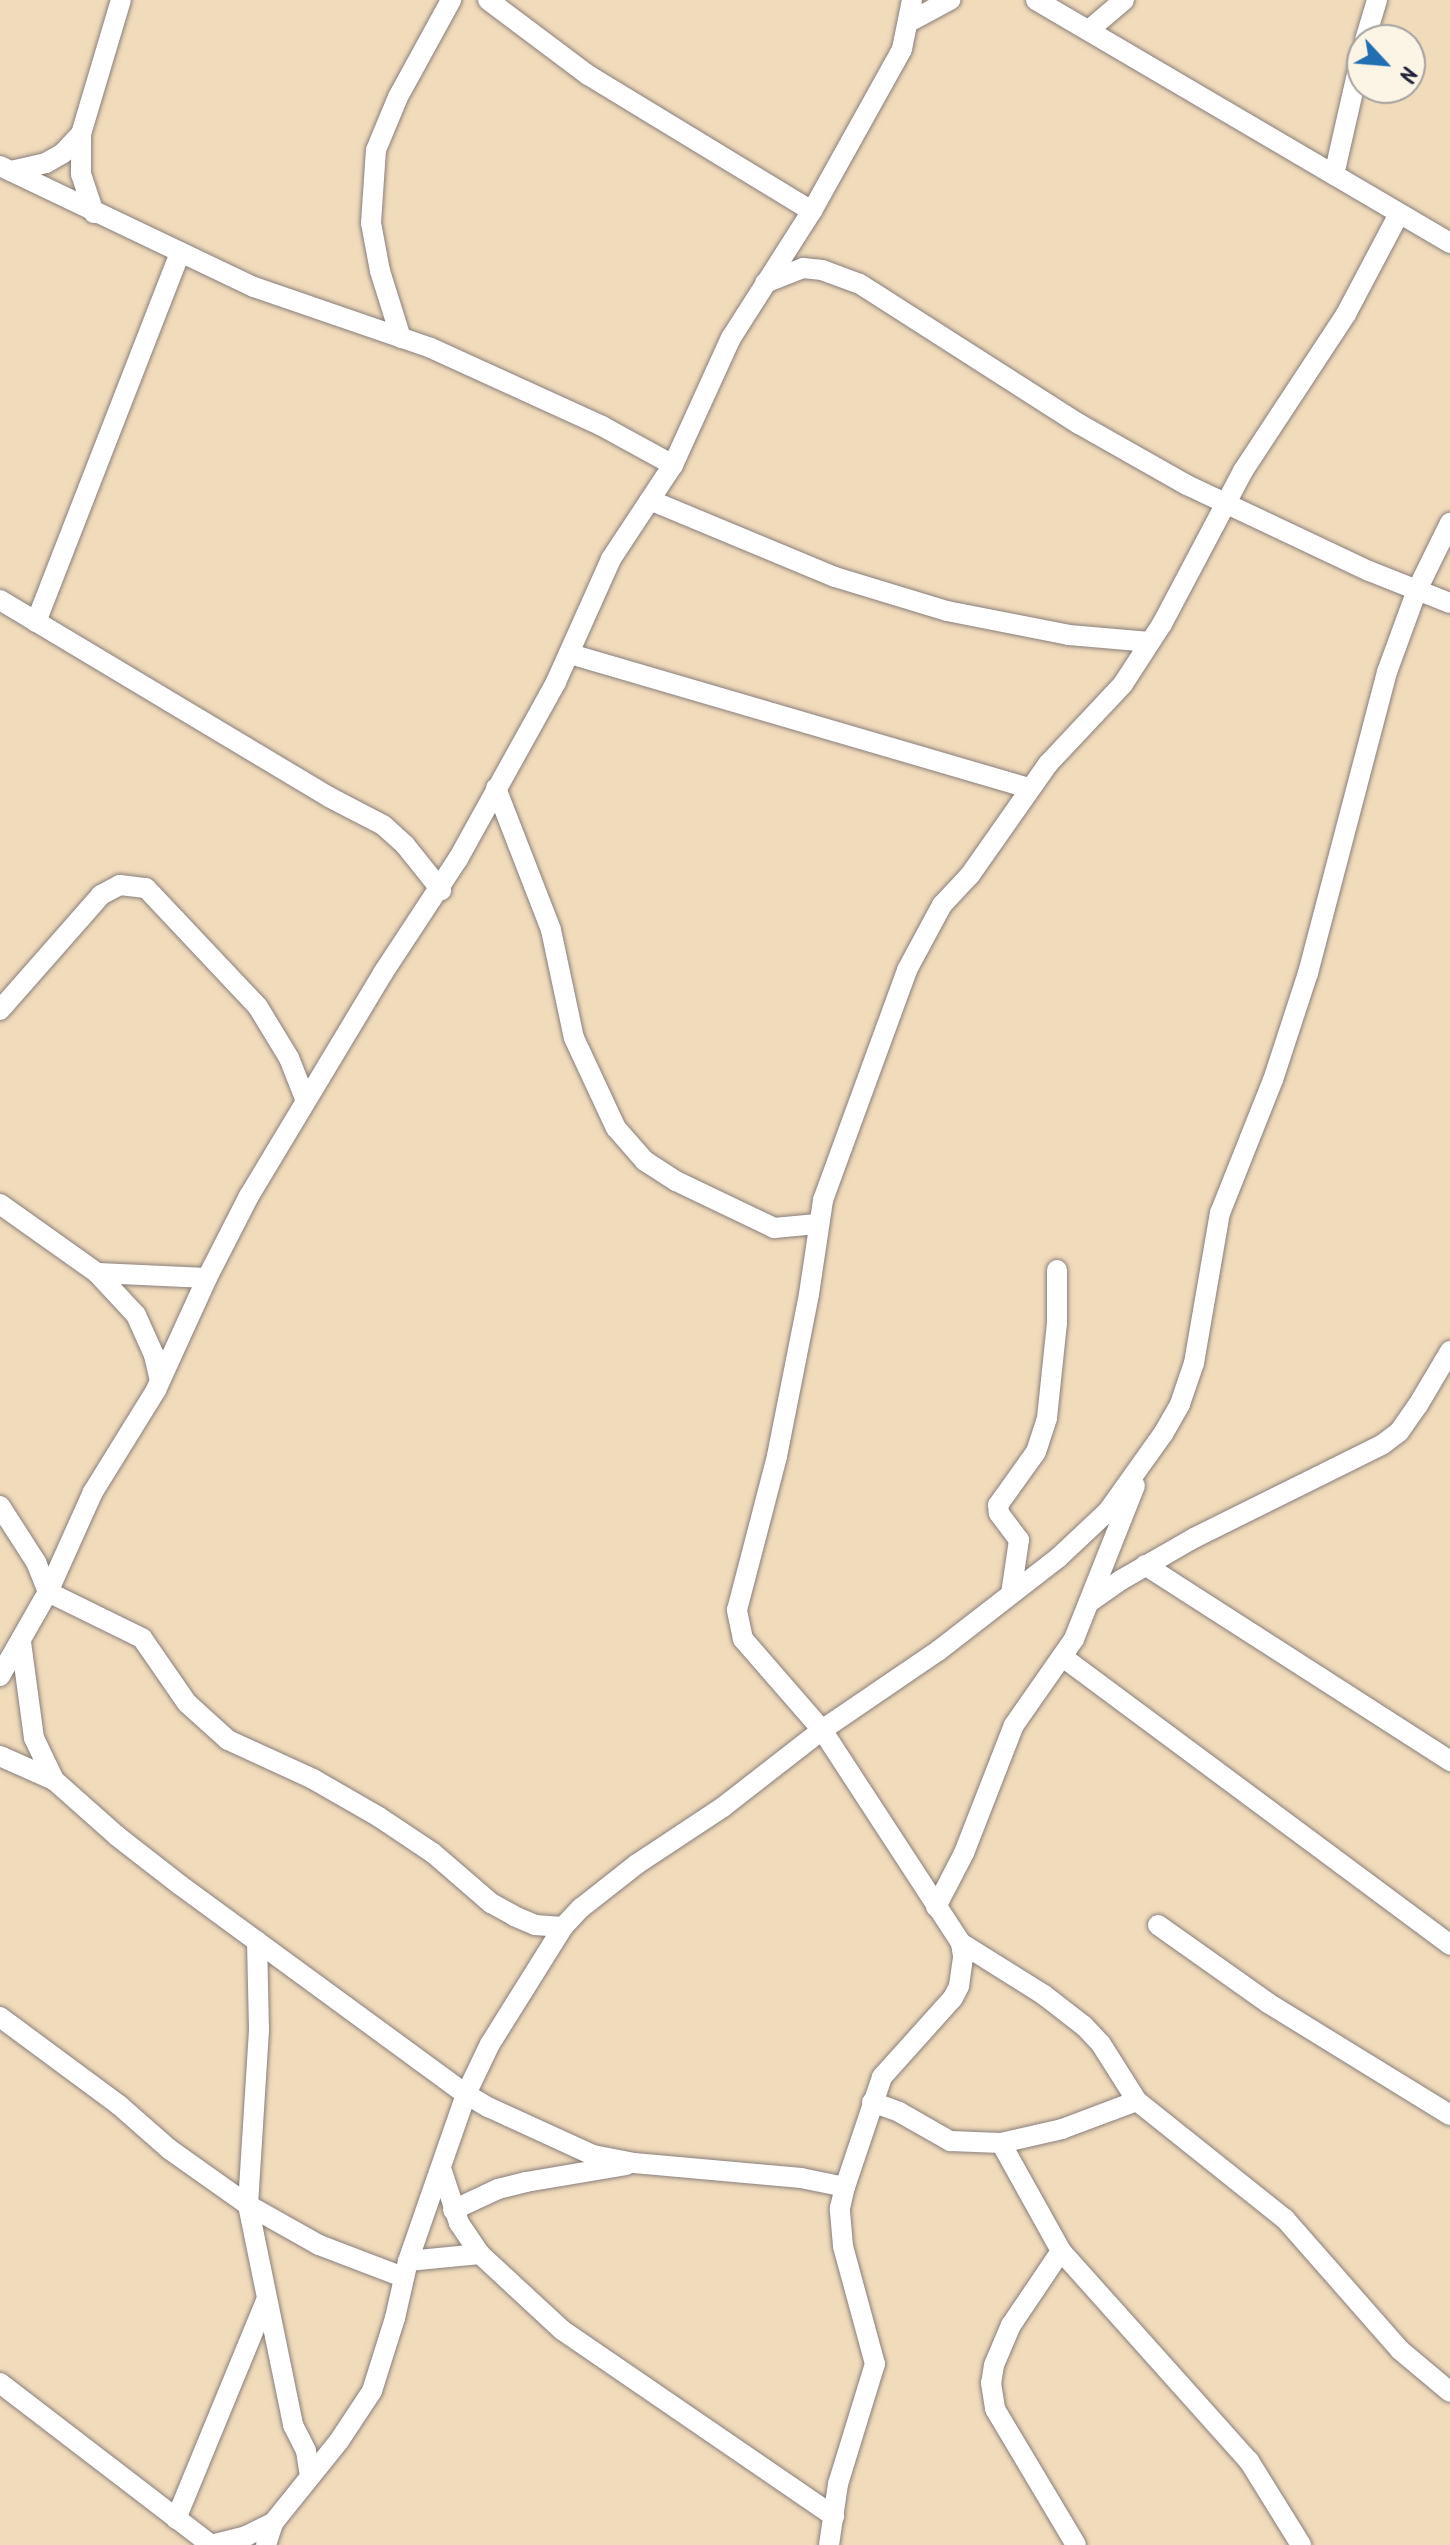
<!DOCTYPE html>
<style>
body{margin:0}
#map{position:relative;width:1450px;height:2545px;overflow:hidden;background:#f0dbbb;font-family:Kalam,sans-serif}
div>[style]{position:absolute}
.roads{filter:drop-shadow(0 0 2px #897e7b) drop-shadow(0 0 2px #897e7b)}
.minor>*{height:20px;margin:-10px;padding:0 10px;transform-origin:10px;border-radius:10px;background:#fff}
span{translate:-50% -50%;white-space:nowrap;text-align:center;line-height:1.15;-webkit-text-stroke:6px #fcf5e5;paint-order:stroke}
.north{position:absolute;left:1346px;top:24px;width:80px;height:80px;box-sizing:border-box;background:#fcf5e5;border:2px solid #a5a1a1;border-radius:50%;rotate:116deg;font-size:22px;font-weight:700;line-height:32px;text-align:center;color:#22223b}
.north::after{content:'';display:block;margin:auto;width:28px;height:36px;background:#1f6fb2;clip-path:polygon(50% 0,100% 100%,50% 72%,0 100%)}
</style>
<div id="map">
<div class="roads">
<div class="minor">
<div style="left:488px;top:0;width:125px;rotate:36.9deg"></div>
<div style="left:588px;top:75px;width:262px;rotate:31.3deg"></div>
<div style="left:1036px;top:0;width:480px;rotate:30.4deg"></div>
<div style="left:909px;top:22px;width:47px;rotate:-28.2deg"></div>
<div style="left:1089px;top:30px;width:46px;rotate:-40.6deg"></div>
<div style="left:1365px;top:40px;width:42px;rotate:-73.3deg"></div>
<div style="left:0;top:166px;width:281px;rotate:25.5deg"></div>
<div style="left:254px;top:287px;width:187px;rotate:19deg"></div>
<div style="left:431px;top:348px;width:188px;rotate:24.5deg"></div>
<div style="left:602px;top:426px;width:81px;rotate:28.8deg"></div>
<div style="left:11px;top:171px;width:36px;rotate:-13deg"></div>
<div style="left:46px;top:163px;width:20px;rotate:-30deg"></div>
<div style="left:63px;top:153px;width:26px;rotate:-47deg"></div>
<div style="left:1334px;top:175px;width:126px;rotate:-77.2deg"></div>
<div style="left:94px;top:213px;width:41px;rotate:-108.4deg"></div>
<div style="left:81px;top:174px;width:40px;rotate:-90deg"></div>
<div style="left:81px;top:134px;width:140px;rotate:-73.4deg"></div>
<div style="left:765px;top:283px;width:41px;rotate:-21.5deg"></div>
<div style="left:803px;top:268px;width:19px;rotate:6deg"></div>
<div style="left:822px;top:270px;width:40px;rotate:20.2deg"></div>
<div style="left:860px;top:284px;width:260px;rotate:32.6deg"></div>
<div style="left:1079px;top:424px;width:124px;rotate:29.5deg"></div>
<div style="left:1187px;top:485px;width:201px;rotate:25.3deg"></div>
<div style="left:1369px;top:571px;width:87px;rotate:21.6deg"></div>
<div style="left:401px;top:338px;width:70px;rotate:-107.4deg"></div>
<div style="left:380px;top:271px;width:49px;rotate:-100.6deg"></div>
<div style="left:371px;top:223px;width:73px;rotate:-86.1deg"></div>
<div style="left:376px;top:150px;width:57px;rotate:-67.5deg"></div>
<div style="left:398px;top:97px;width:111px;rotate:-61.3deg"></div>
<div style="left:650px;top:500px;width:200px;rotate:22.6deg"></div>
<div style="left:835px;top:577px;width:117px;rotate:16.9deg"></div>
<div style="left:947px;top:611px;width:124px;rotate:11.1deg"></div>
<div style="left:1069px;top:635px;width:81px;rotate:4.9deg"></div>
<div style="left:0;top:600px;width:383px;rotate:30.9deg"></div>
<div style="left:329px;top:797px;width:61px;rotate:27.4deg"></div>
<div style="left:383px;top:825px;width:30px;rotate:42deg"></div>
<div style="left:405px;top:845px;width:58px;rotate:51.3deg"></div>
<div style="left:36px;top:622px;width:397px;rotate:-68.7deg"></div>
<div style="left:570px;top:654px;width:478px;rotate:16.3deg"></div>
<div style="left:496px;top:788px;width:152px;rotate:68.8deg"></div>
<div style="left:551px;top:930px;width:110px;rotate:78deg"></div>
<div style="left:574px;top:1038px;width:99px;rotate:65deg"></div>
<div style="left:616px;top:1128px;width:44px;rotate:48.7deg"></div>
<div style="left:645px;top:1161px;width:37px;rotate:33deg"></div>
<div style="left:676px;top:1181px;width:109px;rotate:25.6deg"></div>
<div style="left:774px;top:1228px;width:43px;rotate:-5.3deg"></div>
<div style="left:0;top:1010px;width:153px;rotate:-48.7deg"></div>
<div style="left:101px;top:895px;width:21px;rotate:-28deg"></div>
<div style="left:120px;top:885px;width:26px;rotate:7deg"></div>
<div style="left:146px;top:888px;width:163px;rotate:46.7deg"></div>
<div style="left:258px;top:1007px;width:60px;rotate:58.7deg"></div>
<div style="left:289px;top:1058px;width:46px;rotate:68.4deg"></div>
<div style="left:0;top:1204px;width:119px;rotate:35.4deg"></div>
<div style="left:97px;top:1273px;width:57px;rotate:47.1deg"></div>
<div style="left:136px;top:1315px;width:44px;rotate:65.8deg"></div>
<div style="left:154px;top:1355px;width:26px;rotate:77deg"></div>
<div style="left:98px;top:1273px;width:109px;rotate:2.6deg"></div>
<div style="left:0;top:1506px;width:67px;rotate:57.3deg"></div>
<div style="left:36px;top:1562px;width:32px;rotate:68deg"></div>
<div style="left:48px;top:1592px;width:105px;rotate:26.1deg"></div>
<div style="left:142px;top:1638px;width:79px;rotate:55.3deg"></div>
<div style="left:187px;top:1703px;width:55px;rotate:42.1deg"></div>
<div style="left:228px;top:1740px;width:94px;rotate:24.6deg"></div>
<div style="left:313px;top:1779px;width:76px;rotate:29.9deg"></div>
<div style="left:379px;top:1817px;width:65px;rotate:33.7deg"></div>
<div style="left:433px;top:1853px;width:77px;rotate:40.8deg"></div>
<div style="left:491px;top:1903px;width:26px;rotate:29deg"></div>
<div style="left:514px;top:1916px;width:23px;rotate:23deg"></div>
<div style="left:535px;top:1925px;width:28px;rotate:4deg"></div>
<div style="left:1145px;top:1565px;width:363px;rotate:32.7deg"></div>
<div style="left:1011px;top:1594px;width:55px;rotate:-81.6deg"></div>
<div style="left:1019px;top:1540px;width:34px;rotate:-127deg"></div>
<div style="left:999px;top:1513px;width:8px;rotate:-97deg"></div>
<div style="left:998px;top:1505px;width:65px;rotate:-54.4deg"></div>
<div style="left:1036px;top:1452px;width:36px;rotate:-72deg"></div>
<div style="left:1047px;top:1418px;width:96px;rotate:-84deg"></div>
<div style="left:1057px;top:1323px;width:53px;rotate:-90deg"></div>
<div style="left:1091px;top:1601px;width:37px;rotate:-35deg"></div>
<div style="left:1121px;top:1580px;width:84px;rotate:-29.9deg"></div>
<div style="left:1194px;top:1538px;width:211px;rotate:-26.4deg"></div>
<div style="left:1383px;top:1444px;width:20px;rotate:-37deg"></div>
<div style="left:1399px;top:1432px;width:33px;rotate:-55deg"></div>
<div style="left:1418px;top:1405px;width:63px;rotate:-59.3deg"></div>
<div style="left:21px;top:1642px;width:97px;rotate:82.3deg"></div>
<div style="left:34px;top:1738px;width:47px;rotate:64.5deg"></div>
<div style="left:1064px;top:1658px;width:481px;rotate:36.6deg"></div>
<div style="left:0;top:1676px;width:97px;rotate:-60.3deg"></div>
<div style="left:48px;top:1592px;width:110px;rotate:-65.8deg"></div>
<div style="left:93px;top:1492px;width:120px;rotate:-58.3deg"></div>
<div style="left:156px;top:1390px;width:123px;rotate:-65.5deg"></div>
<div style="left:207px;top:1278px;width:92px;rotate:-62.9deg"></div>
<div style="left:249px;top:1196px;width:260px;rotate:-59deg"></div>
<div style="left:383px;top:973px;width:136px;rotate:-56.7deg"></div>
<div style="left:458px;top:859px;width:202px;rotate:-61deg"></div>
<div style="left:556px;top:682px;width:135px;rotate:-65.9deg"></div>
<div style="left:611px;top:559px;width:113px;rotate:-56.6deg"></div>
<div style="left:673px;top:465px;width:140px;rotate:-65.5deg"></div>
<div style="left:731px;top:338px;width:151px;rotate:-57.5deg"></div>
<div style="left:812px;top:211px;width:185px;rotate:-60.9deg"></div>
<div style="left:902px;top:49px;width:50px;rotate:-78.5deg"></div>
<div style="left:0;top:1756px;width:59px;rotate:24deg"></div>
<div style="left:54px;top:1780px;width:84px;rotate:41.6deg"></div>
<div style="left:117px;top:1836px;width:80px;rotate:37.9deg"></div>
<div style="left:180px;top:1885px;width:354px;rotate:36.2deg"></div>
<div style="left:466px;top:2094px;width:26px;rotate:31deg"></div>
<div style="left:488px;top:2107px;width:115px;rotate:24.6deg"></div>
<div style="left:593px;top:2155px;width:42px;rotate:11deg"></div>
<div style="left:634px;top:2163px;width:168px;rotate:5.1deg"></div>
<div style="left:801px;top:2178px;width:45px;rotate:11.6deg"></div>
<div style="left:936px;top:1907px;width:61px;rotate:-62.6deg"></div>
<div style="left:964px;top:1853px;width:137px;rotate:-68.7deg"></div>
<div style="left:1014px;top:1725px;width:105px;rotate:-55.1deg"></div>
<div style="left:1074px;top:1639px;width:165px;rotate:-68.3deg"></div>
<div style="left:1158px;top:1925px;width:135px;rotate:35.3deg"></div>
<div style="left:1268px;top:2003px;width:214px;rotate:31.6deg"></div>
<div style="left:257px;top:1941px;width:89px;rotate:88.7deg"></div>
<div style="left:259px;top:2030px;width:175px;rotate:93.6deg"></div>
<div style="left:248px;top:2205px;width:225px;rotate:78.4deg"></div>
<div style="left:293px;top:2425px;width:29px;rotate:63deg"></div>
<div style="left:306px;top:2451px;width:24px;rotate:81deg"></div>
<div style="left:0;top:2017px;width:148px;rotate:36.5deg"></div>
<div style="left:119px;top:2105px;width:67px;rotate:41.3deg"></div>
<div style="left:169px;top:2149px;width:97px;rotate:35.3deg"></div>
<div style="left:248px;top:2205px;width:81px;rotate:29.4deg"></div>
<div style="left:319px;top:2245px;width:90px;rotate:20.9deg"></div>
<div style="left:1137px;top:2101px;width:67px;rotate:-122.3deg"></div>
<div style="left:1101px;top:2044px;width:25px;rotate:-133deg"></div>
<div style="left:1084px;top:2026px;width:51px;rotate:-142.2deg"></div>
<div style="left:1044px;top:1995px;width:98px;rotate:-147.9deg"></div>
<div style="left:961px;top:1943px;width:254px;rotate:-123.1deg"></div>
<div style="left:822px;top:1730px;width:121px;rotate:-131deg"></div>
<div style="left:743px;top:1639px;width:30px;rotate:-102deg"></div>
<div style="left:737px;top:1610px;width:159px;rotate:-75.4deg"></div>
<div style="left:777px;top:1456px;width:165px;rotate:-78.8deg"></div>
<div style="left:809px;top:1294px;width:95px;rotate:-81.5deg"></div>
<div style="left:823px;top:1200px;width:245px;rotate:-69.9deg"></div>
<div style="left:907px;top:970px;width:74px;rotate:-61.7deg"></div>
<div style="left:942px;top:905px;width:41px;rotate:-47deg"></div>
<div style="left:970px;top:875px;width:136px;rotate:-54.9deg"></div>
<div style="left:1048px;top:764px;width:110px;rotate:-46.8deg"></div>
<div style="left:1123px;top:684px;width:72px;rotate:-57deg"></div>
<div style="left:1162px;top:624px;width:173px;rotate:-62.1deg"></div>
<div style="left:1243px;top:471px;width:188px;rotate:-56.7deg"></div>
<div style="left:1346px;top:314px;width:113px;rotate:-62.1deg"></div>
<div style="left:872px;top:2102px;width:29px;rotate:20deg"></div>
<div style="left:899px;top:2112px;width:59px;rotate:29.6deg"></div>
<div style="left:950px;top:2141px;width:51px;rotate:2.2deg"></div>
<div style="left:1001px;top:2143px;width:63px;rotate:-12.9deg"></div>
<div style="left:1062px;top:2129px;width:80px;rotate:-20.5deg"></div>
<div style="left:1137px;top:2101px;width:189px;rotate:38.6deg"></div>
<div style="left:1285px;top:2219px;width:174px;rotate:48.7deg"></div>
<div style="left:1400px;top:2350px;width:65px;rotate:40deg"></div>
<div style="left:1001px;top:2143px;width:124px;rotate:60.9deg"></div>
<div style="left:1061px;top:2251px;width:89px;rotate:124deg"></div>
<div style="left:1011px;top:2325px;width:43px;rotate:113deg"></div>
<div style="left:994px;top:2365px;width:18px;rotate:99deg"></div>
<div style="left:991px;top:2383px;width:26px;rotate:81deg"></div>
<div style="left:995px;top:2409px;width:158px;rotate:59.2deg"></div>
<div style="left:442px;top:2171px;width:55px;rotate:71.9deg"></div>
<div style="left:459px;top:2223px;width:37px;rotate:56deg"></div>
<div style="left:480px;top:2254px;width:112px;rotate:42.8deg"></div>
<div style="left:562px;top:2330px;width:330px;rotate:34.4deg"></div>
<div style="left:453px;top:2210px;width:50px;rotate:-25deg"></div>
<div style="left:498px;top:2189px;width:29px;rotate:-14deg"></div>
<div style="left:526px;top:2182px;width:101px;rotate:-9.6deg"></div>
<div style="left:1061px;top:2251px;width:282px;rotate:48.2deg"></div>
<div style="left:1249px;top:2461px;width:99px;rotate:58.2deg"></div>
<div style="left:408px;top:2261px;width:72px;rotate:-5.6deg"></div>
<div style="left:0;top:2383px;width:266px;rotate:37.5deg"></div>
<div style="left:176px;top:2519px;width:236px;rotate:-67.6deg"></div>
<div style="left:211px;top:2545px;width:36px;rotate:-14deg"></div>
<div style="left:246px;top:2536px;width:30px;rotate:-26deg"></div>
<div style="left:266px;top:2545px;width:23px;rotate:-72deg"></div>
<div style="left:273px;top:2523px;width:105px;rotate:-51.2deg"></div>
<div style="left:339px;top:2441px;width:60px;rotate:-56.6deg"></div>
<div style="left:372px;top:2391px;width:77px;rotate:-72.5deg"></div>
<div style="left:395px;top:2318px;width:58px;rotate:-77.2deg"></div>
<div style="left:408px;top:2261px;width:177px;rotate:-70.8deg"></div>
<div style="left:466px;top:2094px;width:55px;rotate:-64.4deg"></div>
<div style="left:490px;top:2044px;width:138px;rotate:-58deg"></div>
<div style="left:563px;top:1927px;width:26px;rotate:-47deg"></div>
<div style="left:581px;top:1908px;width:71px;rotate:-38.2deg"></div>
<div style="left:637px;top:1864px;width:103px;rotate:-33.5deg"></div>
<div style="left:723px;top:1807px;width:125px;rotate:-37.9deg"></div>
<div style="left:822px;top:1730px;width:140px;rotate:-34.3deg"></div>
<div style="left:938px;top:1651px;width:152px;rotate:-37.8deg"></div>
<div style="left:1058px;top:1558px;width:69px;rotate:-43.2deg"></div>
<div style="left:1108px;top:1511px;width:95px;rotate:-54.5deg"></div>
<div style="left:1163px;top:1434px;width:34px;rotate:-60deg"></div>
<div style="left:1180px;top:1404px;width:43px;rotate:-71.1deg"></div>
<div style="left:1194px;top:1363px;width:152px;rotate:-80.2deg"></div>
<div style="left:1220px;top:1213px;width:143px;rotate:-68.3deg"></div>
<div style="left:1273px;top:1080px;width:113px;rotate:-71.9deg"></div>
<div style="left:1308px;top:973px;width:311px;rotate:-75.3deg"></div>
<div style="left:1387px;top:672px;width:87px;rotate:-69.9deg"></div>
<div style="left:1417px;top:590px;width:75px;rotate:-63.8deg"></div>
<div style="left:829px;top:2545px;width:62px;rotate:-81.6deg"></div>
<div style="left:838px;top:2484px;width:126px;rotate:-72.9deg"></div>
<div style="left:875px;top:2364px;width:122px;rotate:-105.2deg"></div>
<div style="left:843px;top:2246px;width:38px;rotate:-95deg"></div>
<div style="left:840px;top:2208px;width:22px;rotate:-77deg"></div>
<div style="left:845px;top:2187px;width:116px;rotate:-71.4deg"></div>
<div style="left:882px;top:2077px;width:106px;rotate:-48.1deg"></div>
<div style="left:953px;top:1998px;width:13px;rotate:-63deg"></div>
<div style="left:959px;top:1986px;width:30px;rotate:-82deg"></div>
<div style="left:963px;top:1956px;width:13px;rotate:-99deg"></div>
</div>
</div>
<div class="north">N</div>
</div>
